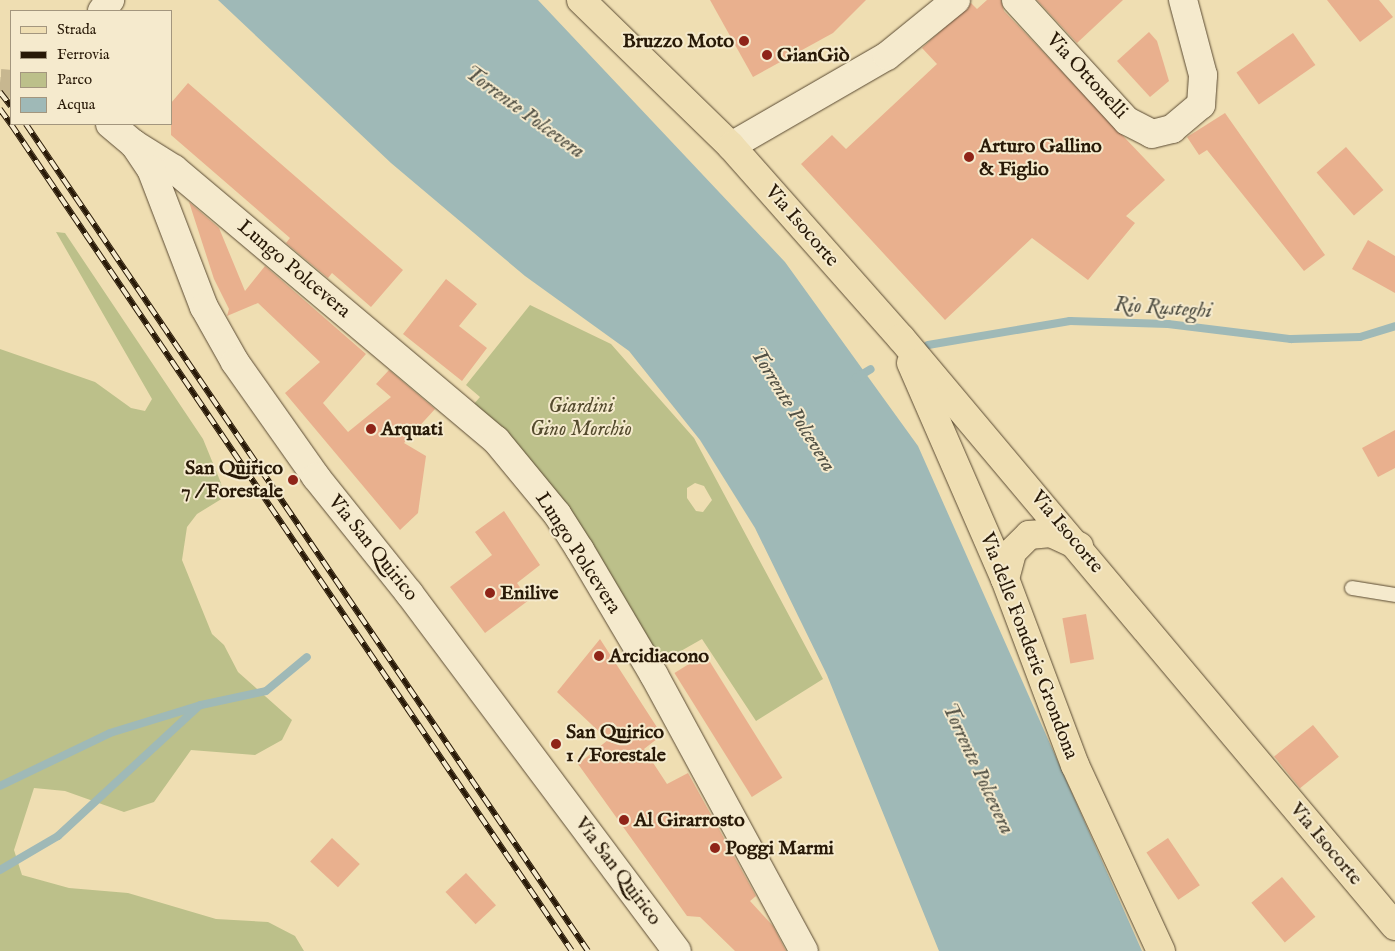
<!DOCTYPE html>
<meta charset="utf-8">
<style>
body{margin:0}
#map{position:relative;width:1395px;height:951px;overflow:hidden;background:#efdeb2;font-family:"IM FELL English",serif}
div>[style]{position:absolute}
.green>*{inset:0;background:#bcc08a}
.water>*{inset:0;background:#9fb9b7}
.stream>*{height:8px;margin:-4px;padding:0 4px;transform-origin:4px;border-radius:4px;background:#9fb9b7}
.building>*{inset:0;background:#e9b08e;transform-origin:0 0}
.secondary-tunnel>*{height:28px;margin-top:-14px;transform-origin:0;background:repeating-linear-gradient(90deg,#c7b790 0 28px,transparent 0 42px)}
.roads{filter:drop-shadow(0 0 1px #5a4a32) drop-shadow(0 0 1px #5a4a32)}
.lane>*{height:14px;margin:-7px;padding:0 7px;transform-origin:7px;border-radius:7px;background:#f5eacd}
.street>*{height:28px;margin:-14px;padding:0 14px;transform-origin:14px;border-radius:14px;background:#f5eacd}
.secondary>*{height:28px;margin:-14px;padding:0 14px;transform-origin:14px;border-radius:14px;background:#f5eacd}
.primary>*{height:28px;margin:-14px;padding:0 14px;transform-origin:14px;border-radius:14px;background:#efdeb2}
.rail>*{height:5.5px;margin-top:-2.75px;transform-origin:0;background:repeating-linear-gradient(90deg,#f5eacd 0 11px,#281907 0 22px);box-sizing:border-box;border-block:1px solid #281907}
.dots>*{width:14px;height:14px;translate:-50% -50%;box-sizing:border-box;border:2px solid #f5eacd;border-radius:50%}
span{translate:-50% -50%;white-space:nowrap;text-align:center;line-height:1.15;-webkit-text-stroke:4px #f5eacd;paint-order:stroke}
.poi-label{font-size:20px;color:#281907;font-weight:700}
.right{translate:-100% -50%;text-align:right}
.left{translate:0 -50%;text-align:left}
.street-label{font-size:20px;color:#281907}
.park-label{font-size:20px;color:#544b2e;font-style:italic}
.water-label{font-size:21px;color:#525145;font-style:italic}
.legend{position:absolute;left:10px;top:10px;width:162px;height:115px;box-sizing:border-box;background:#f5eacd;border:1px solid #a3967e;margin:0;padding:6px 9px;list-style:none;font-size:15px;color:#281907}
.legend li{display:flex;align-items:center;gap:10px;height:25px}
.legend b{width:25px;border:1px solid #a3967e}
</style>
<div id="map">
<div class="green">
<div style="clip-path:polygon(56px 232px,65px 233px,203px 439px,221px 483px,223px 498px,197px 514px,187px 527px,182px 560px,212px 634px,224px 645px,238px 672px,292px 720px,282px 740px,255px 755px,191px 750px,154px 802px,124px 812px,65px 791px,34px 788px,14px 850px,22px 875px,69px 888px,128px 893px,216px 919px,268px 922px,295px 936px,304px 951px,0 951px,0 349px,95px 382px,131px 408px,145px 411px,152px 399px)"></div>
<div style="clip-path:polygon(evenodd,530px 305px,611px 344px,694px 438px,823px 679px,756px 721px,702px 639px,658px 664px,473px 405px,480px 397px,466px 385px,530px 305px,695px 483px,704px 486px,712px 500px,703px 512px,696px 511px,687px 498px,687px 488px,695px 483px)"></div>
</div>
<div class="water">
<div style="clip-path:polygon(218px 0,538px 0,785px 262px,918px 446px,1142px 951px,939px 951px,827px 675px,755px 528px,700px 440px,629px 351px,525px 276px,391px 163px)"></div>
</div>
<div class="stream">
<div style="left:928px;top:345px;width:144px;rotate:-9.6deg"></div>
<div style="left:1070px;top:321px;width:98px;rotate:1.8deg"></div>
<div style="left:1168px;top:324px;width:124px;rotate:7deg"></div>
<div style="left:1291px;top:339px;width:69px;rotate:-1.7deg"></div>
<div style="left:1360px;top:337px;width:37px;rotate:-17deg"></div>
<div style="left:856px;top:378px;width:17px;rotate:-31deg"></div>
<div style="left:0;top:786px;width:122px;rotate:-25.7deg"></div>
<div style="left:110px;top:733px;width:95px;rotate:-17.1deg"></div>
<div style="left:201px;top:705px;width:66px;rotate:-12.2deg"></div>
<div style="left:266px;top:691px;width:53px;rotate:-39.7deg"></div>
<div style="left:0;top:870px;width:67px;rotate:-30.4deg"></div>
<div style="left:58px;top:836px;width:192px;rotate:-42.7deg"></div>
</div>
<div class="building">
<div style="clip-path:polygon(710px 0,866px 0,833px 33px,753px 77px)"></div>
<div style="clip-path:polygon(987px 0,1001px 0,1004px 11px,1165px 180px,1126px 216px,1135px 223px,1088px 280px,1032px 238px,945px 320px,801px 164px,832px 135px,846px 149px,937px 64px,922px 48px,971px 3px,977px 9px)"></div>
<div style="clip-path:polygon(1037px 0,1123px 0,1077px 43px)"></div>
<div style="clip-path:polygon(1327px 0,1379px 0,1393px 17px,1360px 42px)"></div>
<div style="clip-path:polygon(1149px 32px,1157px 41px,1169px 81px,1150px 97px,1117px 61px)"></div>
<div style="left:1293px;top:33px;width:39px;height:69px;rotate:55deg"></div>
<div style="clip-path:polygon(188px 83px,403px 270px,371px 307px,332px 273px,328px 278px,286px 243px,290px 238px,171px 135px,171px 103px)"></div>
<div style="clip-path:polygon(1225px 113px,1325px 255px,1304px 271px,1207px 150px,1199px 155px,1187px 137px)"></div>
<div style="left:1346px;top:147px;width:57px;height:39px;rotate:49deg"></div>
<div style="clip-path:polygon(189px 202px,219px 228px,245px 291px,265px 266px,366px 354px,323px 403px,348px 432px,391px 397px,376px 384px,389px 370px,435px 409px,404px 443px,426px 456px,418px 513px,400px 530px,285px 393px,320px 362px,258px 303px,227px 316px,229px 309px,214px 279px)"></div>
<div style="clip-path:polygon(1368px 240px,1395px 256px,1395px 293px,1352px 269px)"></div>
<div style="clip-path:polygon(446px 279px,477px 304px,459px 326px,487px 348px,462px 381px,403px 334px)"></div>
<div style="clip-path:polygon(1395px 430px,1395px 468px,1378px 477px,1362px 448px)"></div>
<div style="clip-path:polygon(504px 511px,540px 565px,517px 583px,529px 600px,485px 633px,450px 587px,492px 555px,475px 532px)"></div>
<div style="left:1086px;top:614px;width:46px;height:24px;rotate:80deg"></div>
<div style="clip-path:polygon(600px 639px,662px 735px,644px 749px,667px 784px,688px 773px,756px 896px,750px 901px,773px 926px,786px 951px,735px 951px,700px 917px,687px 916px,578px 764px,608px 740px,557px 692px)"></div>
<div style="left:705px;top:654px;width:146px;height:36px;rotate:58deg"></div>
<div style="left:1313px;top:725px;width:41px;height:50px;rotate:51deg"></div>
<div style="left:332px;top:838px;width:38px;height:32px;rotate:43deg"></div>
<div style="left:1168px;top:838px;width:57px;height:26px;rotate:56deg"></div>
<div style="left:466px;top:873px;width:44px;height:28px;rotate:47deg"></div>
<div style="left:1282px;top:877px;width:52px;height:40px;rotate:50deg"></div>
</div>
<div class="secondary-tunnel">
<div style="left:0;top:83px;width:11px;rotate:5deg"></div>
</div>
<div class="roads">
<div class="lane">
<div style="left:1352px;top:588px;width:44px;rotate:9.2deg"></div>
</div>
<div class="street">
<div style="left:1016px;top:0;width:164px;rotate:47.5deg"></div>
<div style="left:1127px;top:121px;width:28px;rotate:27deg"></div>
<div style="left:1152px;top:134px;width:21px;rotate:-14deg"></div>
<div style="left:1172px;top:129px;width:38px;rotate:-40deg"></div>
<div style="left:1201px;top:105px;width:30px;rotate:-86deg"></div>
<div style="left:1203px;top:75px;width:78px;rotate:-104.9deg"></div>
<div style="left:134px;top:144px;width:47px;rotate:32deg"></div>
<div style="left:174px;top:169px;width:421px;rotate:40.1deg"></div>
<div style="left:496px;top:440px;width:96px;rotate:50.5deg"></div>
<div style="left:557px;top:514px;width:43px;rotate:57.4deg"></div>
<div style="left:580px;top:550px;width:145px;rotate:59.4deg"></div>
<div style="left:654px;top:675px;width:314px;rotate:61.5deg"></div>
<div style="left:731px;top:146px;width:180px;rotate:-30deg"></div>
<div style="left:887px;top:56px;width:89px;rotate:-39.1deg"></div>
</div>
<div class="secondary">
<div style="left:102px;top:11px;width:14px;rotate:-54deg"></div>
<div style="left:110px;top:124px;width:31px;rotate:40deg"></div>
<div style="left:134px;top:144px;width:30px;rotate:56deg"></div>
<div style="left:151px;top:169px;width:148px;rotate:69deg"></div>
<div style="left:204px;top:307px;width:63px;rotate:60.6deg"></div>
<div style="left:235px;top:362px;width:141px;rotate:54.8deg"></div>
<div style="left:316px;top:477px;width:149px;rotate:51.3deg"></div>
<div style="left:409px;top:593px;width:447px;rotate:53.2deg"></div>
</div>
<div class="primary">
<div style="left:581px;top:0;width:209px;rotate:44.2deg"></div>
<div style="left:731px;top:146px;width:256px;rotate:48.5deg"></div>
<div style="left:901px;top:338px;width:768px;rotate:49.97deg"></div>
<div style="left:911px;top:363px;width:236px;rotate:66.5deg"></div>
<div style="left:1005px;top:579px;width:199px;rotate:69.4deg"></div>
<div style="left:1075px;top:765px;width:205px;rotate:65.2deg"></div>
<div style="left:1005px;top:579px;width:28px;rotate:-75deg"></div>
<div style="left:1012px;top:552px;width:24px;rotate:-45deg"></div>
<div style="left:1029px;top:535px;width:22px;rotate:-5deg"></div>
<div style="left:1051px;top:533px;width:31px;rotate:25deg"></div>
</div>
</div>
<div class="rail">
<div style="left:0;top:92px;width:18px;rotate:52deg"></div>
<div style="left:0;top:109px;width:19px;rotate:54deg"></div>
<div style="left:11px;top:124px;width:999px;rotate:55.85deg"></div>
<div style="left:26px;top:124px;width:1000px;rotate:55.8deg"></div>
</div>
<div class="dots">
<div style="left:744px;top:41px;background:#8f2418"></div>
<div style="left:767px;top:55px;background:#8f2418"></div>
<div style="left:969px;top:157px;background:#8f2418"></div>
<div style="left:371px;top:429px;background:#8f2418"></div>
<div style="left:293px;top:480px;background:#8f2418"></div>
<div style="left:490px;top:593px;background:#8f2418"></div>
<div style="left:599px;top:656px;background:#8f2418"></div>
<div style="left:556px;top:744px;background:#8f2418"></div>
<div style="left:624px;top:820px;background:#8f2418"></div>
<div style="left:715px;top:848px;background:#8f2418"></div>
</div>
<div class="poi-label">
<span class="right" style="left:734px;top:41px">Bruzzo Moto</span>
<span class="left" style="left:777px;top:55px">GianGiò</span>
<span class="left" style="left:979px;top:158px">Arturo Gallino<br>&amp; Figlio</span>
<span class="left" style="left:381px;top:429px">Arquati</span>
<span class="right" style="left:283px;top:480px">San Quirico<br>7 / Forestale</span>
<span class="left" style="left:500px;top:593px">Enilive</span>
<span class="left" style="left:609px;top:656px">Arcidiacono</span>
<span class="left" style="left:566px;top:744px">San Quirico<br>1 / Forestale</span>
<span class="left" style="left:634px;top:820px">Al Girarrosto</span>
<span class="left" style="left:725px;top:848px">Poggi Marmi</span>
</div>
<div class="street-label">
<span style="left:1087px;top:76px;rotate:47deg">Via Ottonelli</span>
<span style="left:802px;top:226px;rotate:49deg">Via Isocorte</span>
<span style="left:294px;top:269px;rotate:40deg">Lungo Polcevera</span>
<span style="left:1067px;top:532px;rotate:50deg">Via Isocorte</span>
<span style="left:373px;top:548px;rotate:51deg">Via San Quirico</span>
<span style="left:578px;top:553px;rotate:57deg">Lungo Polcevera</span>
<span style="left:1029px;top:646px;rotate:69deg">Via delle Fonderie Grondona</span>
<span style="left:1326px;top:844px;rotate:50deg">Via Isocorte</span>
<span style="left:618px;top:871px;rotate:53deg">Via San Quirico</span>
</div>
<div class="park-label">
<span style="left:581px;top:418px">Giardini<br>Gino Morchio</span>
</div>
<div class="water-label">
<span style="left:524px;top:113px;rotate:36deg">Torrente Polcevera</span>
<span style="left:1163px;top:309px;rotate:4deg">Rio Rusteghi</span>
<span style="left:792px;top:410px;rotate:58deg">Torrente Polcevera</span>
<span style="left:977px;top:769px;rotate:65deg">Torrente Polcevera</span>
</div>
<ul class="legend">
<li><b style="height:6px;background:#efdeb2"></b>Strada</li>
<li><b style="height:6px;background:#281907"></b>Ferrovia</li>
<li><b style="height:14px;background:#bcc08a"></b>Parco</li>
<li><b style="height:14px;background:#9fb9b7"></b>Acqua</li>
</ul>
</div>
